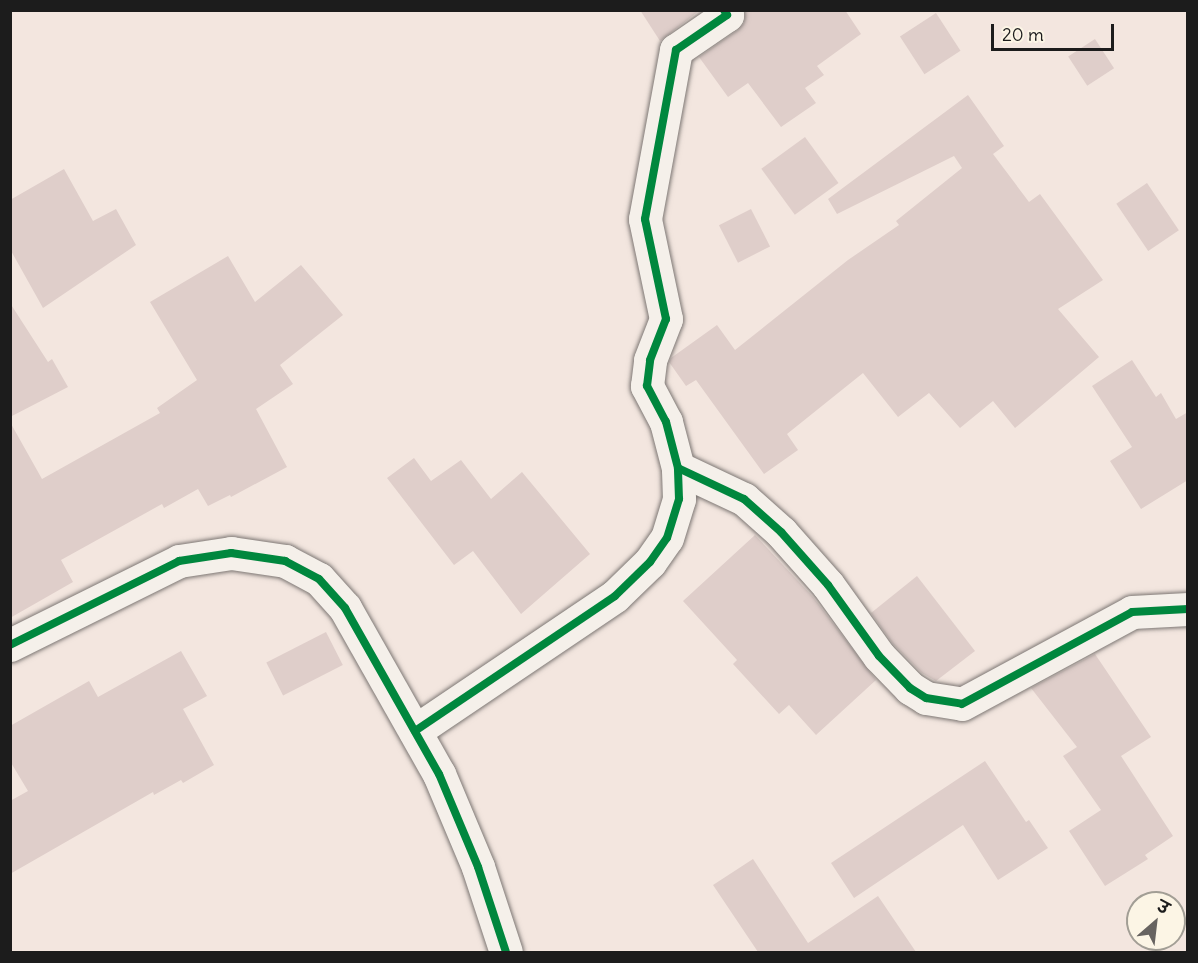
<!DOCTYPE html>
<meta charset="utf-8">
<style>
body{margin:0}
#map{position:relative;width:1198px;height:963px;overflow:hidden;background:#f3e6df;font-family:Delius,"Playpen Sans Deva",sans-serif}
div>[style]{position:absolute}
.building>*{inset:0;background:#dfceca;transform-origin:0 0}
.roads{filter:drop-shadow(0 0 2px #7d7774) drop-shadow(0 0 2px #7d7774)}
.minor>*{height:33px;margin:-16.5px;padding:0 16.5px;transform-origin:16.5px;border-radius:16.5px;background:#f5f0ea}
.cycleway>*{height:8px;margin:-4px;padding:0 4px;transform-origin:4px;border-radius:4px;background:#00873e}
span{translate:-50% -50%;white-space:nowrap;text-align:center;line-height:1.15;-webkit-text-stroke:4.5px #fcf5e5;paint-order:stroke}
.frame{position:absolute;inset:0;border:12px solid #1c1c1c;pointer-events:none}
.north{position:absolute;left:1126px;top:891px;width:60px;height:60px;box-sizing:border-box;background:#fcf5e5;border:2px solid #a29e95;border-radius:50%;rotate:28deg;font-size:16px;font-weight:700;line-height:24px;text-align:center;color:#1c1c1c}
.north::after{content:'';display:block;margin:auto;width:21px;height:27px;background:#676360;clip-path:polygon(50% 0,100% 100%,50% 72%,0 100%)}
.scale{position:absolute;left:991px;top:24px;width:123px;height:27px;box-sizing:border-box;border:3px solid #1c1c1c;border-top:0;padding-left:8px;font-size:18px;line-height:21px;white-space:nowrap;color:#1c1c1c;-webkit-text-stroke:4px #fcf5e5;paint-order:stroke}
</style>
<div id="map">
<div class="building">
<div style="clip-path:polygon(640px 10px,700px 10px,660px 41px)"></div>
<div style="clip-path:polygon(745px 10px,845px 10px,861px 34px,817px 66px,824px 75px,805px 88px,816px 103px,781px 127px,748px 83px,728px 97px,699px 57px,738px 30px,744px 23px)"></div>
<div style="left:936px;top:13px;width:45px;height:43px;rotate:57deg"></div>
<div style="left:1095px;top:39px;width:35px;height:32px;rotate:57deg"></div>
<div style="clip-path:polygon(968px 95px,1004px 146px,993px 154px,1029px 202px,1040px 194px,1103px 280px,1058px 309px,1099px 357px,1015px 428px,993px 401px,960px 428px,929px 393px,898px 417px,863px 373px,787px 434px,798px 450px,764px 474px,696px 380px,686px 386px,669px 362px,671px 358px,717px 325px,735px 350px,848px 260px,899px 225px,896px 221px,962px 168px,954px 156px,837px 214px,828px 199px)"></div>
<div style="left:805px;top:137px;width:57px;height:54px;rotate:54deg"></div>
<div style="clip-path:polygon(64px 169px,93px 221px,116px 209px,136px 245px,43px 308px,10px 249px,10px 200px)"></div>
<div style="left:1147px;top:183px;width:57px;height:37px;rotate:56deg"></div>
<div style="left:751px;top:209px;width:42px;height:36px;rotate:63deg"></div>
<div style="clip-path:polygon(228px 256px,255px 302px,301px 265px,343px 315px,280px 365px,293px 384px,256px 409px,287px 467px,231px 497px,230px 495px,208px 506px,198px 489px,164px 508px,162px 504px,61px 560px,73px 582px,10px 618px,10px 422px,42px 479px,160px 413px,157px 408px,197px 380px,150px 302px)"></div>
<div style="clip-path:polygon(10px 303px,48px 362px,52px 359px,68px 387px,10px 417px)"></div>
<div style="clip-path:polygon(1132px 360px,1156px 397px,1161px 393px,1176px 419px,1188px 412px,1188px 480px,1141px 509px,1110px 461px,1132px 447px,1092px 386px)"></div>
<div style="clip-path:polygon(414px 458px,431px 481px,461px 460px,491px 499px,522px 472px,590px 554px,521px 614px,473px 551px,454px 565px,387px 478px)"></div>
<div style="clip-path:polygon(755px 535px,813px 597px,876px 680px,816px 735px,789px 705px,779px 714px,733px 664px,737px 660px,683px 601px)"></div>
<div style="clip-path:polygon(917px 576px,975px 651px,936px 681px,922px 673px,893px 644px,871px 613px)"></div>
<div style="left:326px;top:632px;width:37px;height:67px;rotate:63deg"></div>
<div style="clip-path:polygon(181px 651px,207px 696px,183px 709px,214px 765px,183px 783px,181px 780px,154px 795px,153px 792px,10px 874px,10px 801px,28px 791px,10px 761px,10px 726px,89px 681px,98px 697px)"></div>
<div style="clip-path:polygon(1095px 654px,1151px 737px,1121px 756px,1173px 836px,1145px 855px,1148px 859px,1105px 886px,1069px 831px,1101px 810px,1063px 756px,1077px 747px,1031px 688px)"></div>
<div style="clip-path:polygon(985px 761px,1026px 822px,1029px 820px,1048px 848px,998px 880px,963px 825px,854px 898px,831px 863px)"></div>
<div style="clip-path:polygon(753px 859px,808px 943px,878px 896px,916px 952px,758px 952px,713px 885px)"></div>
</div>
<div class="roads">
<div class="minor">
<div style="left:678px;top:468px;width:73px;rotate:25.2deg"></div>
<div style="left:744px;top:499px;width:50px;rotate:41.7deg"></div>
<div style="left:781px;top:532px;width:71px;rotate:48.4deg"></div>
<div style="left:828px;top:585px;width:87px;rotate:54.3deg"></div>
<div style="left:879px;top:656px;width:45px;rotate:45.9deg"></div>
<div style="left:910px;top:688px;width:19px;rotate:32deg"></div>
<div style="left:926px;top:698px;width:36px;rotate:9deg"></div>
<div style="left:962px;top:704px;width:193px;rotate:-28.4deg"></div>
<div style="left:1132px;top:612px;width:56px;rotate:-3.1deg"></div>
<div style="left:10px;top:645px;width:189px;rotate:-26.4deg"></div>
<div style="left:179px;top:561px;width:53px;rotate:-8.7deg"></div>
<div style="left:231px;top:553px;width:55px;rotate:8.4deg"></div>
<div style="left:285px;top:561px;width:38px;rotate:28deg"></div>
<div style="left:319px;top:579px;width:39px;rotate:48deg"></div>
<div style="left:345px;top:608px;width:191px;rotate:60.5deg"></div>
<div style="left:439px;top:774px;width:101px;rotate:67.2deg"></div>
<div style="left:478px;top:867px;width:89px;rotate:71.8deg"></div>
<div style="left:415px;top:731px;width:241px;rotate:-34deg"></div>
<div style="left:615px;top:596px;width:49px;rotate:-44.2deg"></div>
<div style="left:650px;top:562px;width:29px;rotate:-55deg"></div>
<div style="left:667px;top:538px;width:41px;rotate:-72.9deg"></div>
<div style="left:679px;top:499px;width:31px;rotate:-92deg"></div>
<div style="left:678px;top:468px;width:48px;rotate:-104.6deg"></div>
<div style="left:666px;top:422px;width:41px;rotate:-117.8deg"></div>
<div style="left:647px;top:386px;width:26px;rotate:-83deg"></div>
<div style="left:650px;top:360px;width:44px;rotate:-68.7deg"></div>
<div style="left:666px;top:319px;width:102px;rotate:-101.9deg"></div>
<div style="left:645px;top:219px;width:172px;rotate:-79.6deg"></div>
<div style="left:676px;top:50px;width:62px;rotate:-34.5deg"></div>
<div style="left:727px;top:15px;width:6px;rotate:-121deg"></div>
</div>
</div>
<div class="cycleway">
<div style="left:678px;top:468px;width:73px;rotate:25.2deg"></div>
<div style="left:744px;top:499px;width:50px;rotate:41.7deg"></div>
<div style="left:781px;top:532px;width:71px;rotate:48.4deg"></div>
<div style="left:828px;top:585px;width:87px;rotate:54.3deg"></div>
<div style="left:879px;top:656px;width:45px;rotate:45.9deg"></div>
<div style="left:910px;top:688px;width:19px;rotate:32deg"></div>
<div style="left:926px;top:698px;width:36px;rotate:9deg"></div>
<div style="left:962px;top:704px;width:193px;rotate:-28.4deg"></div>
<div style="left:1132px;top:612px;width:56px;rotate:-3.1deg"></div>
<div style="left:10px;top:645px;width:189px;rotate:-26.4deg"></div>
<div style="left:179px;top:561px;width:53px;rotate:-8.7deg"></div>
<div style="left:231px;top:553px;width:55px;rotate:8.4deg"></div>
<div style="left:285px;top:561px;width:38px;rotate:28deg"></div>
<div style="left:319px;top:579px;width:39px;rotate:48deg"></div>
<div style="left:345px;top:608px;width:191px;rotate:60.5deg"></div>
<div style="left:439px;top:774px;width:101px;rotate:67.2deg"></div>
<div style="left:478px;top:867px;width:89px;rotate:71.8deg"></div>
<div style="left:415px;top:731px;width:241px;rotate:-34deg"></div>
<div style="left:615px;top:596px;width:49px;rotate:-44.2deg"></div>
<div style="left:650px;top:562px;width:29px;rotate:-55deg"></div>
<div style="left:667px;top:538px;width:41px;rotate:-72.9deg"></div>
<div style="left:679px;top:499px;width:31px;rotate:-92deg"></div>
<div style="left:678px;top:468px;width:48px;rotate:-104.6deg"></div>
<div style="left:666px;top:422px;width:41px;rotate:-117.8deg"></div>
<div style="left:647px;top:386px;width:26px;rotate:-83deg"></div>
<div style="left:650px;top:360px;width:44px;rotate:-68.7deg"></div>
<div style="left:666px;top:319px;width:102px;rotate:-101.9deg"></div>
<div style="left:645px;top:219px;width:172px;rotate:-79.6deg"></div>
<div style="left:676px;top:50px;width:62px;rotate:-34.5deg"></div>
<div style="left:727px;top:15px;width:6px;rotate:-121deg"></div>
</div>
<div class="frame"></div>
<div class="north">उ</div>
<div class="scale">20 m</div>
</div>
